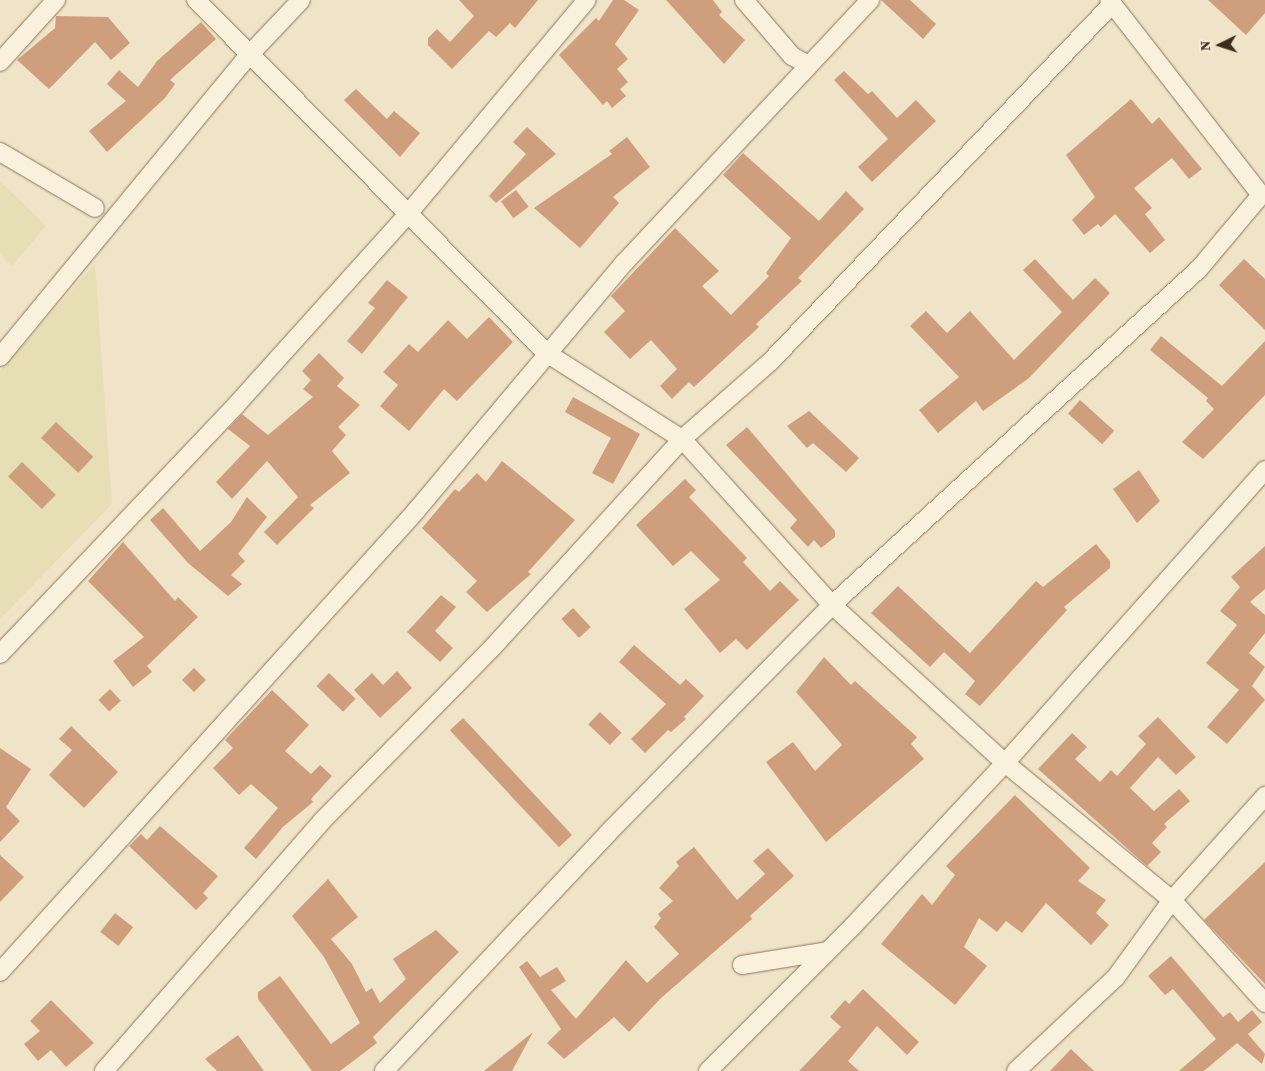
<!DOCTYPE html>
<style>
body{margin:0}
#map{position:relative;width:1265px;height:1071px;overflow:hidden;background:#f0e4c8;font-family:"Source Serif 4",serif}
div>[style]{position:absolute}
.farmland>*{inset:0;background:#e6deb5}
.building>*{inset:0;background:#cf9f7d;transform-origin:0 0}
.roads{filter:drop-shadow(0 0 1px #8d765c) drop-shadow(0 0 1px #8d765c)}
.minor>*{height:18px;margin:-9px;padding:0 9px;transform-origin:9px;border-radius:9px;background:#faf1dc}
span{translate:-50% -50%;white-space:nowrap;text-align:center;line-height:1.15;-webkit-text-stroke:5px #f7eed8;paint-order:stroke}
.north{position:absolute;left:1195px;top:20px;width:50px;height:50px;-webkit-text-stroke:4px #f7eed8;paint-order:stroke;rotate:266deg;font-size:14px;font-weight:700;line-height:20px;text-align:center;color:#3d2e20}
.north::after{content:'';display:block;margin:auto;width:18px;height:22px;background:#3d2e20;clip-path:polygon(50% 0,100% 100%,50% 72%,0 100%)}
</style>
<div id="map">
<div class="farmland">
<div style="clip-path:polygon(0 181px,46px 226px,12px 266px,0 254px)"></div>
<div style="clip-path:polygon(95px 264px,112px 504px,0 619px,0 371px)"></div>
</div>
<div class="building">
<div style="clip-path:polygon(459px 0,538px 0,515px 28px,510px 23px,496px 37px,489px 31px,452px 69px,428px 45px,428px 38px,437px 29px,450px 42px,474px 16px)"></div>
<div style="clip-path:polygon(613px 0,624px 0,639px 10px,615px 44px,628px 59px,617px 69px,628px 82px,620px 89px,626px 96px,612px 108px,607px 101px,603px 105px,559px 55px,596px 18px,599px 21px)"></div>
<div style="clip-path:polygon(666px 0,713px 0,722px 12px,719px 15px,745px 40px,724px 64px)"></div>
<div style="clip-path:polygon(881px 0,910px 0,936px 24px,923px 39px)"></div>
<div style="clip-path:polygon(1208px 0,1265px 0,1265px 13px,1246px 35px)"></div>
<div style="clip-path:polygon(56px 16px,108px 17px,130px 43px,111px 60px,95px 42px,49px 89px,17px 60px,55px 28px)"></div>
<div style="clip-path:polygon(201px 22px,216px 39px,170px 80px,175px 84px,165px 98px,107px 152px,89px 131px,126px 101px,107px 84px,119px 70px,138px 87px,157px 61px)"></div>
<div style="clip-path:polygon(844px 71px,868px 94px,872px 91px,897px 118px,916px 100px,936px 121px,872px 182px,858px 167px,888px 139px,834px 80px)"></div>
<div style="clip-path:polygon(356px 89px,387px 119px,394px 111px,420px 133px,400px 157px,344px 100px)"></div>
<div style="clip-path:polygon(1131px 99px,1152px 124px,1159px 117px,1202px 169px,1189px 179px,1172px 158px,1134px 188px,1152px 208px,1145px 214px,1165px 240px,1150px 253px,1115px 214px,1101px 227px,1098px 224px,1084px 235px,1072px 220px,1095px 197px,1066px 155px)"></div>
<div style="clip-path:polygon(527px 127px,556px 154px,496px 203px,489px 196px,526px 154px,513px 142px)"></div>
<div style="clip-path:polygon(627px 137px,650px 167px,613px 197px,619px 203px,580px 248px,534px 208px,612px 154px,609px 151px)"></div>
<div style="clip-path:polygon(743px 153px,819px 221px,846px 191px,864px 209px,798px 278px,802px 281px,756px 324px,759px 327px,694px 387px,689px 382px,672px 399px,660px 386px,677px 369px,651px 340px,630px 359px,604px 332px,625px 311px,611px 296px,675px 228px,719px 271px,702px 286px,731px 315px,769px 276px,766px 273px,791px 238px,723px 175px)"></div>
<div style="left:516px;top:190px;width:21px;height:19px;rotate:53deg"></div>
<div style="clip-path:polygon(1035px 259px,1073px 300px,1095px 278px,1110px 293px,1029px 378px,983px 411px,976px 401px,938px 433px,919px 410px,959px 377px,910px 326px,926px 311px,947px 333px,970px 311px,1014px 360px,1062px 312px,1023px 270px)"></div>
<div style="clip-path:polygon(1244px 259px,1265px 279px,1265px 330px,1219px 285px)"></div>
<div style="clip-path:polygon(387px 280px,408px 297px,362px 354px,347px 341px,375px 308px,368px 303px)"></div>
<div style="clip-path:polygon(489px 317px,513px 342px,457px 401px,444px 389px,409px 431px,380px 406px,398px 385px,383px 372px,409px 344px,418px 352px,448px 320px,467px 339px)"></div>
<div style="clip-path:polygon(1161px 336px,1222px 386px,1265px 341px,1265px 395px,1203px 459px,1182px 442px,1214px 409px,1206px 401px,1208px 398px,1150px 350px)"></div>
<div style="clip-path:polygon(319px 353px,344px 378px,337px 386px,360px 405px,338px 427px,346px 435px,332px 451px,350px 473px,310px 505px,314px 508px,277px 545px,264px 532px,298px 497px,267px 461px,232px 499px,216px 482px,250px 446px,228px 429px,242px 414px,268px 435px,313px 397px,303px 389px,311px 380px,302px 371px)"></div>
<div style="clip-path:polygon(573px 397px,640px 434px,613px 484px,592px 473px,611px 438px,565px 412px)"></div>
<div style="left:1080px;top:400px;width:46px;height:18px;rotate:42deg"></div>
<div style="clip-path:polygon(809px 411px,859px 458px,846px 472px,813px 443px,807px 448px,787px 426px)"></div>
<div style="left:56px;top:422px;width:51px;height:22px;rotate:43deg"></div>
<div style="clip-path:polygon(747px 427px,835px 531px,835px 537px,821px 548px,814px 540px,808px 547px,790px 528px,797px 520px,726px 445px)"></div>
<div style="clip-path:polygon(502px 461px,575px 520px,528px 572px,531px 574px,487px 612px,466px 592px,477px 581px,422px 528px,455px 489px,459px 492px,477px 473px,486px 482px)"></div>
<div style="left:22px;top:462px;width:47px;height:20px;rotate:44deg"></div>
<div style="clip-path:polygon(1139px 470px,1160px 501px,1137px 523px,1113px 489px)"></div>
<div style="clip-path:polygon(685px 479px,696px 490px,689px 497px,747px 558px,743px 562px,770px 591px,780px 581px,799px 600px,747px 650px,736px 639px,720px 653px,684px 609px,720px 580px,691px 551px,673px 566px,636px 525px)"></div>
<div style="clip-path:polygon(247px 497px,267px 517px,238px 554px,245px 561px,231px 575px,242px 584px,228px 596px,188px 563px,150px 520px,163px 508px,200px 551px,231px 522px)"></div>
<div style="clip-path:polygon(123px 542px,175px 601px,178px 597px,198px 617px,147px 666px,152px 672px,133px 687px,113px 661px,144px 637px,88px 581px)"></div>
<div style="clip-path:polygon(1096px 544px,1110px 561px,1110px 568px,1064px 607px,1067px 610px,980px 706px,965px 694px,975px 681px,944px 652px,930px 667px,871px 613px,898px 586px,970px 653px,1036px 581px,1043px 587px)"></div>
<div style="clip-path:polygon(1265px 546px,1265px 589px,1250px 602px,1265px 615px,1265px 633px,1249px 653px,1265px 667px,1252px 686px,1265px 700px,1227px 744px,1207px 727px,1239px 690px,1206px 663px,1237px 625px,1220px 611px,1240px 587px,1231px 577px)"></div>
<div style="clip-path:polygon(441px 595px,456px 607px,435px 631px,453px 648px,440px 662px,407px 632px)"></div>
<div style="left:573px;top:608px;width:26px;height:16px;rotate:47deg"></div>
<div style="clip-path:polygon(634px 645px,680px 685px,686px 679px,704px 696px,684px 717px,686px 719px,671px 732px,668px 730px,645px 753px,631px 739px,666px 704px,619px 662px)"></div>
<div style="clip-path:polygon(824px 657px,851px 685px,855px 681px,917px 737px,911px 744px,924px 759px,826px 842px,766px 762px,793px 742px,815px 771px,842px 745px,796px 692px)"></div>
<div style="left:194px;top:668px;width:17px;height:17px;rotate:45deg"></div>
<div style="clip-path:polygon(397px 671px,412px 688px,380px 718px,354px 690px,372px 673px,383px 685px)"></div>
<div style="left:329px;top:673px;width:37px;height:18px;rotate:44deg"></div>
<div style="left:110px;top:689px;width:16px;height:16px;rotate:47deg"></div>
<div style="clip-path:polygon(272px 690px,309px 725px,285px 751px,311px 774px,320px 765px,332px 776px,311px 799px,313px 802px,283px 827px,256px 859px,244px 848px,278px 808px,251px 784px,239px 795px,213px 768px,233px 748px,225px 740px)"></div>
<div style="left:600px;top:712px;width:30px;height:17px;rotate:44deg"></div>
<div style="clip-path:polygon(1158px 717px,1196px 757px,1176px 775px,1158px 757px,1130px 788px,1154px 811px,1179px 789px,1190px 801px,1164px 824px,1167px 827px,1152px 843px,1161px 852px,1147px 866px,1038px 769px,1072px 733px,1087px 747px,1075px 759px,1100px 782px,1111px 770px,1117px 776px,1146px 744px,1138px 736px)"></div>
<div style="left:463px;top:718px;width:160px;height:18px;rotate:47deg"></div>
<div style="clip-path:polygon(71px 726px,118px 772px,84px 808px,49px 775px,72px 750px,59px 739px)"></div>
<div style="clip-path:polygon(0 748px,31px 769px,6px 807px,20px 821px,0 842px)"></div>
<div style="clip-path:polygon(1015px 795px,1090px 868px,1078px 881px,1106px 900px,1096px 913px,1109px 925px,1091px 945px,1046px 903px,1022px 933px,1006px 921px,997px 932px,979px 918px,964px 947px,987px 966px,955px 1005px,881px 944px,922px 894px,932px 905px,955px 875px,946px 866px)"></div>
<div style="clip-path:polygon(160px 826px,218px 876px,203px 893px,208px 898px,196px 910px,129px 846px,141px 834px,147px 840px)"></div>
<div style="clip-path:polygon(694px 847px,737px 900px,765px 874px,753px 861px,768px 848px,794px 876px,750px 916px,752px 919px,661px 998px,629px 1032px,614px 1017px,564px 1059px,547px 1043px,561px 1029px,519px 967px,527px 961px,540px 977px,557px 967px,566px 981px,551px 990px,576px 1019px,626px 960px,647px 983px,679px 954px,654px 927px,661px 918px,658px 914px,673px 901px,659px 888px,679px 866px,676px 862px)"></div>
<div style="clip-path:polygon(0 855px,24px 877px,0 902px)"></div>
<div style="clip-path:polygon(1265px 862px,1265px 984px,1204px 920px)"></div>
<div style="clip-path:polygon(328px 879px,358px 917px,331px 939px,352px 964px,366px 992px,372px 988px,380px 1003px,406px 979px,393px 959px,436px 930px,459px 952px,373px 1037px,377px 1043px,340px 1071px,312px 1071px,258px 999px,258px 992px,280px 976px,331px 1044px,360px 1023px,324px 957px,292px 916px)"></div>
<div style="left:115px;top:913px;width:23px;height:24px;rotate:38deg"></div>
<div style="clip-path:polygon(1171px 956px,1223px 1017px,1230px 1012px,1238px 1022px,1252px 1010px,1262px 1022px,1248px 1034px,1265px 1054px,1262px 1064px,1237px 1043px,1204px 1071px,1179px 1071px,1216px 1039px,1173px 989px,1165px 995px,1148px 976px)"></div>
<div style="clip-path:polygon(863px 989px,919px 1042px,907px 1055px,877px 1026px,848px 1061px,859px 1071px,799px 1071px,841px 1027px,830px 1017px,845px 1000px,849px 1004px)"></div>
<div style="clip-path:polygon(51px 1000px,94px 1043px,66px 1067px,51px 1050px,38px 1061px,24px 1044px,40px 1031px,30px 1021px)"></div>
<div style="clip-path:polygon(533px 1032px,512px 1071px,484px 1071px)"></div>
<div style="clip-path:polygon(238px 1035px,264px 1071px,217px 1071px,205px 1059px)"></div>
<div style="clip-path:polygon(1071px 1049px,1094px 1071px,1050px 1071px)"></div>
</div>
<div class="roads">
<div class="minor">
<div style="left:196px;top:0;width:499px;rotate:45.2deg"></div>
<div style="left:548px;top:354px;width:159px;rotate:32.4deg"></div>
<div style="left:682px;top:439px;width:224px;rotate:47.9deg"></div>
<div style="left:832px;top:605px;width:234px;rotate:42.4deg"></div>
<div style="left:1005px;top:763px;width:216px;rotate:39.4deg"></div>
<div style="left:1172px;top:900px;width:139px;rotate:47.9deg"></div>
<div style="left:744px;top:0;width:74px;rotate:49.4deg"></div>
<div style="left:792px;top:56px;width:18px;rotate:29deg"></div>
<div style="left:0;top:62px;width:84px;rotate:-47.9deg"></div>
<div style="left:0;top:152px;width:110px;rotate:30.5deg"></div>
<div style="left:0;top:357px;width:393px;rotate:-50.5deg"></div>
<div style="left:250px;top:54px;width:74px;rotate:-46.6deg"></div>
<div style="left:0;top:654px;width:344px;rotate:-46.5deg"></div>
<div style="left:237px;top:404px;width:254px;rotate:-48deg"></div>
<div style="left:407px;top:215px;width:280px;rotate:-50.1deg"></div>
<div style="left:742px;top:965px;width:87px;rotate:-9.2deg"></div>
<div style="left:0;top:972px;width:620px;rotate:-47.94deg"></div>
<div style="left:415px;top:512px;width:326px;rotate:-50deg"></div>
<div style="left:625px;top:262px;width:359px;rotate:-46.9deg"></div>
<div style="left:104px;top:1071px;width:332px;rotate:-48.9deg"></div>
<div style="left:322px;top:821px;width:244px;rotate:-45.5deg"></div>
<div style="left:493px;top:647px;width:281px;rotate:-47.7deg"></div>
<div style="left:682px;top:439px;width:117px;rotate:-41.2deg"></div>
<div style="left:770px;top:362px;width:495px;rotate:-46.3deg"></div>
<div style="left:384px;top:1071px;width:327px;rotate:-46.7deg"></div>
<div style="left:608px;top:833px;width:320px;rotate:-45.5deg"></div>
<div style="left:832px;top:605px;width:496px;rotate:-42.5deg"></div>
<div style="left:1198px;top:270px;width:98px;rotate:-50deg"></div>
<div style="left:1261px;top:195px;width:247px;rotate:-127.9deg"></div>
<div style="left:708px;top:1071px;width:205px;rotate:-45deg"></div>
<div style="left:853px;top:926px;width:223px;rotate:-47deg"></div>
<div style="left:1005px;top:763px;width:392px;rotate:-48.4deg"></div>
<div style="left:1016px;top:1071px;width:137px;rotate:-43.2deg"></div>
<div style="left:1116px;top:977px;width:95px;rotate:-54deg"></div>
<div style="left:1172px;top:900px;width:140px;rotate:-48.2deg"></div>
</div>
</div>
<div class="north">N</div>
</div>
